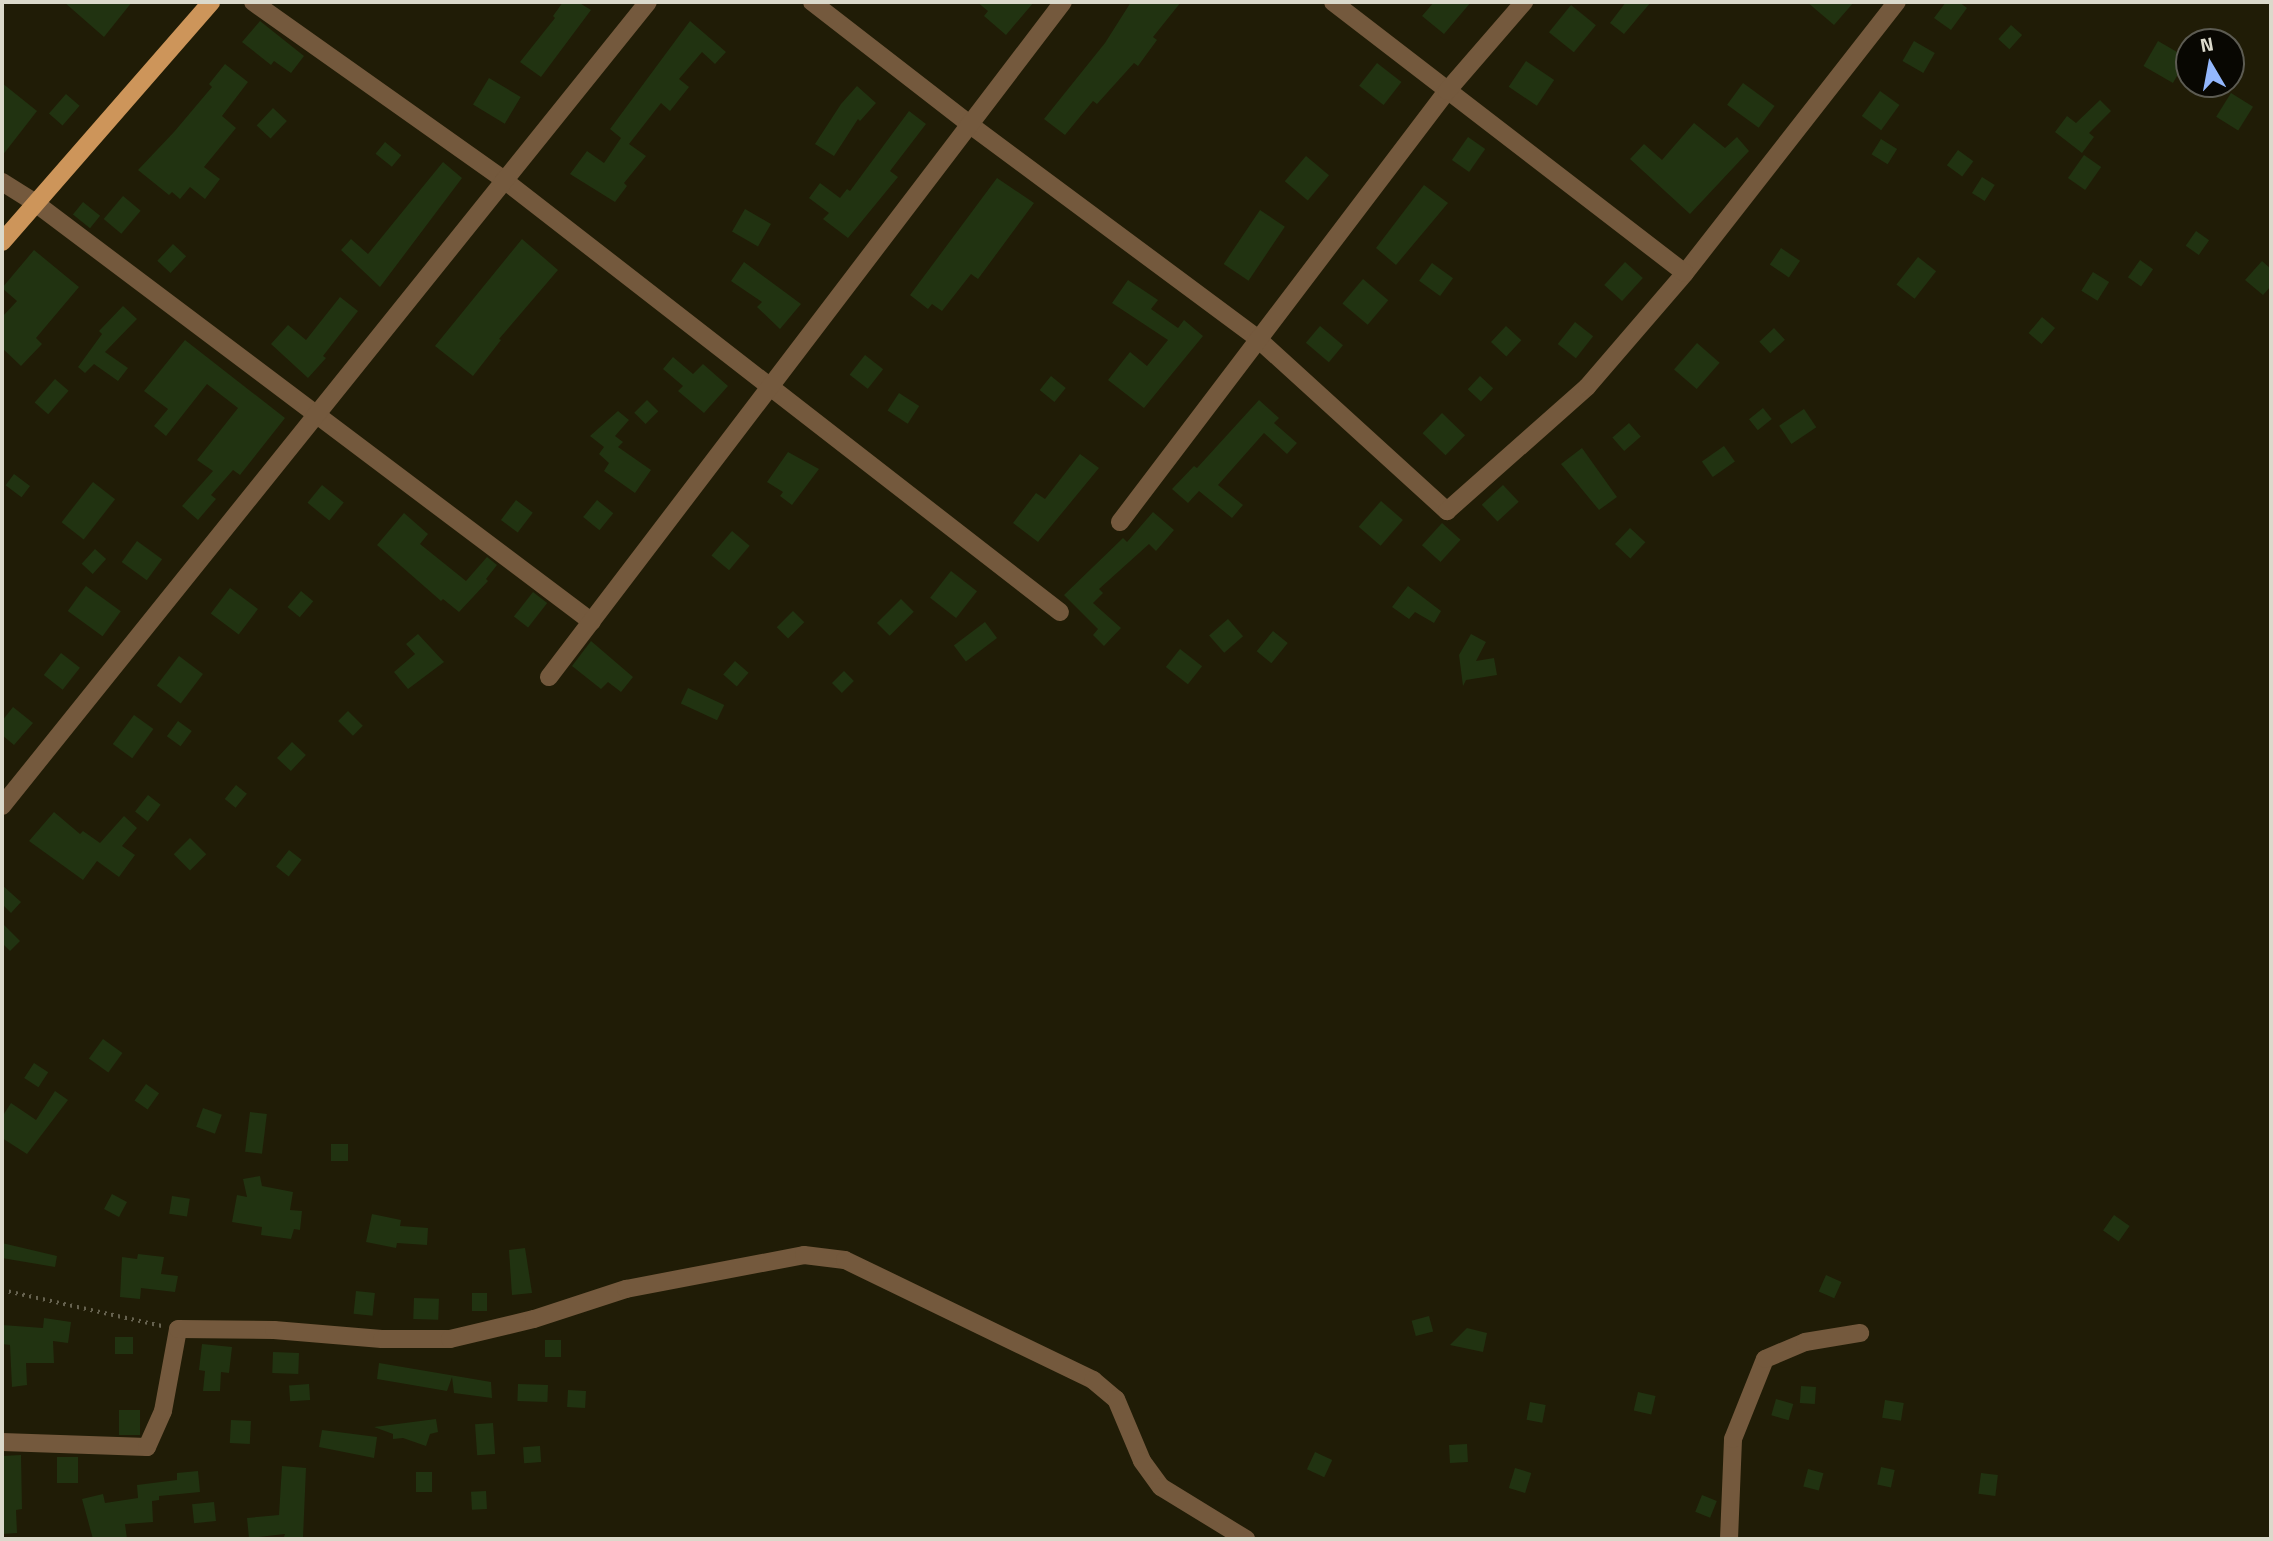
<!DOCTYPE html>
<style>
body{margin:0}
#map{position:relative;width:2273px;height:1541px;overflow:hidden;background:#201c06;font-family:"Titillium Web",sans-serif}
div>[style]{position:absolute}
.building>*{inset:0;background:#213311;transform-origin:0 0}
.path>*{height:3.5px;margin-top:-1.75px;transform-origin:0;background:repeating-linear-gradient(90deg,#66624f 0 2px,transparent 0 7px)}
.minor>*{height:18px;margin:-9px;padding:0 9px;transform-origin:9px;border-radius:9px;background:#74593d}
.major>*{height:18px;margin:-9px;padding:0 9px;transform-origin:9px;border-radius:9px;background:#cd955a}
span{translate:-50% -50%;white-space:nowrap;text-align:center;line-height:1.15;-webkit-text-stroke:5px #080702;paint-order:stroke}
.frame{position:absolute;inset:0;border:4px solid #dbd9cb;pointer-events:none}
.north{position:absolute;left:2175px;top:28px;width:70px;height:70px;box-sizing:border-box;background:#080702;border:2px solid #5c5b52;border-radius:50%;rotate:350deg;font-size:19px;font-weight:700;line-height:28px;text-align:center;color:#dbd9cb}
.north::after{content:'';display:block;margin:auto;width:24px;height:32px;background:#93b7fd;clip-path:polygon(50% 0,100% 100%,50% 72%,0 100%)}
</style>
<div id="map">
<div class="building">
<div style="clip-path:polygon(64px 2px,132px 2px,104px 37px)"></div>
<div style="clip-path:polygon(563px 2px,578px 2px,591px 10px,541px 77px,520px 62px,555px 18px,553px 16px)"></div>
<div style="clip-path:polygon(977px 2px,1034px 2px,1006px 35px,984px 16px,988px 11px)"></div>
<div style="clip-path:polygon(1131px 2px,1181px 2px,1153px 37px,1157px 40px,1138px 66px,1134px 63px,1097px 104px,1093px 101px,1065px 135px,1044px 119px,1105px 43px)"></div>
<div style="clip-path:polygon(1434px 2px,1471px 2px,1444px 34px,1422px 16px)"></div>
<div style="clip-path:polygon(1626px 2px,1651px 2px,1624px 34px,1610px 23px)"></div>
<div style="clip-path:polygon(1807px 2px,1854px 2px,1834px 25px)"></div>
<div style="clip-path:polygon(1946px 2px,1959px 2px,1967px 8px,1951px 30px,1934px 18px)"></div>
<div style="left:1571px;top:5px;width:32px;height:35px;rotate:39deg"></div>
<div style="clip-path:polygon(260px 21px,304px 56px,291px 73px,274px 61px,271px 65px,242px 42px)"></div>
<div style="clip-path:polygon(690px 21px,726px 52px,715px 64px,702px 52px,679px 79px,689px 87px,670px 111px,661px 103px,629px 144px,646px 156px,624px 183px,627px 186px,615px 202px,570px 174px,587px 151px,604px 163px,621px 138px,610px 129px)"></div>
<div style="left:2011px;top:25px;width:15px;height:19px;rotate:42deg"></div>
<div style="left:1914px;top:41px;width:24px;height:23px;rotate:30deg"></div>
<div style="left:2158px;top:41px;width:34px;height:29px;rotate:30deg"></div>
<div style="left:1526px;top:61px;width:34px;height:31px;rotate:34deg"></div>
<div style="left:1377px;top:63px;width:31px;height:29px;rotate:38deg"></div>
<div style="clip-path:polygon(225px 64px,248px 82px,222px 116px,236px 128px,204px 167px,220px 179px,205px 199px,190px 187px,180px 199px,172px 192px,169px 195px,138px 170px,174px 132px,212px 87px,209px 84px)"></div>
<div style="left:489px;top:78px;width:37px;height:31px;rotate:31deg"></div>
<div style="clip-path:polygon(2px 83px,37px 111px,2px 156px)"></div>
<div style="left:1743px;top:83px;width:39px;height:27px;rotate:36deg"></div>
<div style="clip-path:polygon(857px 86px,876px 103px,860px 121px,858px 119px,834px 156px,815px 144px,841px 104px)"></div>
<div style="left:1880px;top:91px;width:24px;height:31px;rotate:36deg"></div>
<div style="left:2231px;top:93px;width:26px;height:28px;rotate:32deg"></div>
<div style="left:66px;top:94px;width:18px;height:26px;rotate:41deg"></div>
<div style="clip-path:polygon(2100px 100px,2111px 111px,2089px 133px,2094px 137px,2082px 153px,2055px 132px,2067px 116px,2076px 123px)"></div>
<div style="left:273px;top:108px;width:19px;height:24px;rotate:43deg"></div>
<div style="clip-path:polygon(909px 111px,926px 124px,890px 171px,898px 177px,848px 238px,823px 219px,829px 213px,809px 198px,820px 183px,840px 198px,847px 189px,850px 191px)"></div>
<div style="clip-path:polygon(1694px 123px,1725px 148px,1737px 137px,1749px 151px,1690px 214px,1630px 159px,1644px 144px,1662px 160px)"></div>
<div style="left:1468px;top:137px;width:21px;height:28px;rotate:35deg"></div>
<div style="left:1881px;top:139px;width:19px;height:18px;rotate:32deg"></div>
<div style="left:385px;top:142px;width:21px;height:15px;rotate:39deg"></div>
<div style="left:1958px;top:150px;width:19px;height:19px;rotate:36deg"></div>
<div style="left:2084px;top:155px;width:21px;height:28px;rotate:35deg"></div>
<div style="left:1306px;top:156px;width:30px;height:33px;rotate:40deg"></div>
<div style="clip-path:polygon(443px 162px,462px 178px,380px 287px,341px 250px,351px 239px,368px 254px)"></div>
<div style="left:1982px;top:177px;width:15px;height:19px;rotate:32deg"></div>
<div style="clip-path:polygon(997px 178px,1034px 203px,978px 279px,971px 274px,942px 311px,932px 304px,928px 309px,910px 295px)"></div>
<div style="clip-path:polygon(1424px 185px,1448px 203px,1396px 265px,1376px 248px)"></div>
<div style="left:123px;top:196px;width:23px;height:30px;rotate:40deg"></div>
<div style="left:83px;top:202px;width:22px;height:16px;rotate:39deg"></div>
<div style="left:745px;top:209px;width:30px;height:26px;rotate:30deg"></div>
<div style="left:1260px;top:210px;width:30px;height:65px;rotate:34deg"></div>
<div style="left:2196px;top:231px;width:16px;height:18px;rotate:35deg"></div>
<div style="clip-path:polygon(522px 239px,558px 270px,499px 339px,501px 340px,473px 376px,435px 346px)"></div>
<div style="left:173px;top:244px;width:18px;height:23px;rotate:43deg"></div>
<div style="left:1781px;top:248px;width:23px;height:20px;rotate:34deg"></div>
<div style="clip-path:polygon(34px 250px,79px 287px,36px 338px,42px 344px,21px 366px,2px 348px,2px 317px,17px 301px,2px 288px)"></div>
<div style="left:1918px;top:257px;width:23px;height:35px;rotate:38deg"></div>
<div style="left:2140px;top:260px;width:16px;height:21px;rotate:35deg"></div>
<div style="clip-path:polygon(2262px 261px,2271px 269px,2271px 286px,2263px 295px,2245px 280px)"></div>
<div style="clip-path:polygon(744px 262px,801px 304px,780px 329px,757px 307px,762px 302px,731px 281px)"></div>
<div style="left:1625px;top:262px;width:24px;height:31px;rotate:42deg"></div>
<div style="left:1432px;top:263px;width:26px;height:22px;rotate:36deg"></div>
<div style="left:2093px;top:272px;width:19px;height:22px;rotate:32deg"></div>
<div style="left:1363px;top:279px;width:33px;height:32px;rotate:40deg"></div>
<div style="clip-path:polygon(1128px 280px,1158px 300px,1151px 309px,1178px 328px,1184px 320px,1203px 336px,1144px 408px,1108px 380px,1130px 352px,1147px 366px,1168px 340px,1112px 303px)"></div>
<div style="clip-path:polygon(340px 297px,358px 311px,323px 356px,326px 358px,308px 378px,271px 344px,288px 325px,306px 340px)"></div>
<div style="clip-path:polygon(123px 306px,137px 319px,105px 352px,128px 368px,118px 381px,94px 364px,85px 373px,78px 367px,102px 334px,99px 331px)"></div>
<div style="left:2042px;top:317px;width:17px;height:21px;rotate:40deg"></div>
<div style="left:1575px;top:322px;width:23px;height:28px;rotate:38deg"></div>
<div style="left:1320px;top:326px;width:30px;height:22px;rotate:40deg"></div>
<div style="left:1506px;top:326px;width:21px;height:22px;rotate:43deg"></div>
<div style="left:1774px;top:328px;width:16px;height:20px;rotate:47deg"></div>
<div style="clip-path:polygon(185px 340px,285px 418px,240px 475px,233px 470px,211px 495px,216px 499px,198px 520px,182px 506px,213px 471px,197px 460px,238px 408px,207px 384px,166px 436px,154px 426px,168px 409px,144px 391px)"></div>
<div style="left:1697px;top:343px;width:30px;height:35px;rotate:41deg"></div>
<div style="left:865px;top:355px;width:23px;height:25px;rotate:38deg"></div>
<div style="clip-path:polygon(673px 357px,693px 374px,703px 364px,728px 386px,704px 413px,678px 391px,683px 386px,663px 369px)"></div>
<div style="left:1051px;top:376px;width:19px;height:18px;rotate:39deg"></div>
<div style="left:1480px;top:376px;width:18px;height:18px;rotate:43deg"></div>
<div style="left:55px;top:379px;width:18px;height:31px;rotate:41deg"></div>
<div style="left:899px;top:393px;width:24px;height:21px;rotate:33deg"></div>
<div style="left:647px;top:400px;width:16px;height:18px;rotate:45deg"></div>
<div style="clip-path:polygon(1259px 400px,1279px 418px,1274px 423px,1297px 443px,1287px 454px,1264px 433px,1218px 485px,1243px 505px,1232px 518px,1199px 491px,1188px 503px,1172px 489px,1194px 466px,1197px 468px)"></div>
<div style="left:1763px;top:408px;width:14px;height:18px;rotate:51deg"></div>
<div style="left:1804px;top:409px;width:22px;height:30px;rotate:56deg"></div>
<div style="clip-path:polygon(618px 411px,629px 420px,615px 436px,623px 442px,618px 447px,651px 470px,635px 493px,604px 471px,609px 463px,599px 454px,604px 447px,590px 436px)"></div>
<div style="left:1442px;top:413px;width:32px;height:28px;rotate:44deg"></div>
<div style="left:1629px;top:423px;width:18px;height:22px;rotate:49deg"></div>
<div style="left:1724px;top:446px;width:19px;height:27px;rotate:55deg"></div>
<div style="clip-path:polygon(1582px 448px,1617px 497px,1599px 510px,1561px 464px)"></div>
<div style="clip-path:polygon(788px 452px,819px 469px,792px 505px,780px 496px,783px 492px,767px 482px)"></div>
<div style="clip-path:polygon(1080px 454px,1099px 468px,1038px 542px,1013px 523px,1036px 493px,1045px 499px)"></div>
<div style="left:14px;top:474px;width:20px;height:14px;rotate:37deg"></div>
<div style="left:93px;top:482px;width:28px;height:51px;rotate:38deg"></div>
<div style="left:322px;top:485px;width:28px;height:23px;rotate:39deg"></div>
<div style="left:1503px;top:485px;width:23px;height:29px;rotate:47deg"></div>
<div style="left:516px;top:500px;width:21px;height:25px;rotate:37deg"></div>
<div style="left:597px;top:500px;width:21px;height:22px;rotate:39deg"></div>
<div style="left:1381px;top:501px;width:29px;height:34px;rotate:41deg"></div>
<div style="clip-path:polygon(1153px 512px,1174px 530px,1156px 551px,1149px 544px,1099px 589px,1103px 593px,1093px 603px,1121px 628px,1104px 646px,1093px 635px,1098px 629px,1064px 595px,1123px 538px,1127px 542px)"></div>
<div style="clip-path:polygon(404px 513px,428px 534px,420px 544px,466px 581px,487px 557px,497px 565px,486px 579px,488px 581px,459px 612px,443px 599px,441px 601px,377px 545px)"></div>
<div style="left:1442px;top:523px;width:25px;height:30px;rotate:42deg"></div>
<div style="left:1630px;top:528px;width:21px;height:22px;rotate:43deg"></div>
<div style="left:732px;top:531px;width:23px;height:32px;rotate:40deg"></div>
<div style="left:137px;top:541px;width:31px;height:26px;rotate:36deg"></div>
<div style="left:95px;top:549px;width:15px;height:20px;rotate:42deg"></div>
<div style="left:951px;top:571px;width:33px;height:34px;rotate:38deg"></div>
<div style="left:86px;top:586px;width:43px;height:31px;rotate:36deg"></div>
<div style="clip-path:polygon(1408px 586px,1441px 611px,1434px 623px,1415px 612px,1409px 619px,1392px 607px)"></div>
<div style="left:230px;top:588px;width:35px;height:32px;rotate:37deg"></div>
<div style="left:301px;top:591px;width:16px;height:21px;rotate:40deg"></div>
<div style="left:533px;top:592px;width:18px;height:31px;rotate:38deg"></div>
<div style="left:901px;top:599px;width:18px;height:34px;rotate:45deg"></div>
<div style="left:793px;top:611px;width:16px;height:23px;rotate:45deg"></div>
<div style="left:1228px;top:619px;width:23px;height:25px;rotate:49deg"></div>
<div style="left:985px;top:622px;width:20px;height:39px;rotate:53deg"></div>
<div style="left:1273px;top:631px;width:19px;height:26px;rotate:39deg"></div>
<div style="clip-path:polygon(418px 634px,444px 662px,408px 689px,394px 672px,415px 654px,406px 644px)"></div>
<div style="clip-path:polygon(1471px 634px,1486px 642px,1476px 661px,1494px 658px,1497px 675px,1466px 680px,1463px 686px,1459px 655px)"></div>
<div style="clip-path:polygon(591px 641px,633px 677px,621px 692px,608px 682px,601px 689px,572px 666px)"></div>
<div style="left:1180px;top:649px;width:28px;height:23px;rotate:38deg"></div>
<div style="left:61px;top:653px;width:24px;height:28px;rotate:38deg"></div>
<div style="left:179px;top:656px;width:30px;height:37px;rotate:37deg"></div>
<div style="left:735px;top:661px;width:18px;height:18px;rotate:41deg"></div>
<div style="left:844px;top:671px;width:14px;height:17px;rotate:45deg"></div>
<div style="left:688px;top:688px;width:40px;height:17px;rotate:25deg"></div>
<div style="clip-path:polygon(13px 707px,33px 723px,14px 745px,2px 735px,2px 721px)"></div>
<div style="left:348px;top:711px;width:21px;height:14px;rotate:45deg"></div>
<div style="left:134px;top:715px;width:24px;height:36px;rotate:36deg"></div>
<div style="left:178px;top:721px;width:17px;height:19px;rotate:36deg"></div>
<div style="left:292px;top:742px;width:19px;height:22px;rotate:43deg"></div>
<div style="left:236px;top:785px;width:14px;height:18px;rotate:39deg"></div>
<div style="left:148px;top:795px;width:16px;height:21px;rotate:38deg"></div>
<div style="clip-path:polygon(54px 812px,80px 834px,83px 831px,100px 843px,124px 816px,137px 828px,122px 846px,135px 855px,119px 877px,97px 861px,83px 880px,29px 841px)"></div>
<div style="left:190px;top:838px;width:23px;height:23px;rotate:45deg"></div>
<div style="left:289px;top:850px;width:16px;height:21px;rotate:38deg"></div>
<div style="clip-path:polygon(2px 885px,21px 902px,11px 913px,2px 904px)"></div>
<div style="clip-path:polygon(2px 923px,20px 941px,10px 951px,2px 943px)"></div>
<div style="left:103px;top:1039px;width:24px;height:24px;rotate:36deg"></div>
<div style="left:34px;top:1063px;width:17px;height:18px;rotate:33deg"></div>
<div style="left:146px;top:1084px;width:16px;height:20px;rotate:35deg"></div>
<div style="clip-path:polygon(55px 1091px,68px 1100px,27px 1154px,2px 1138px,2px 1117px,11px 1103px,36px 1120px)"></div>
<div style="left:203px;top:1108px;width:20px;height:20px;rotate:20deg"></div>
<div style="left:250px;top:1112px;width:17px;height:40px;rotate:7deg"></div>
<div style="left:331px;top:1144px;width:17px;height:17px"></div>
<div style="clip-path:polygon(260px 1176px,262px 1186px,293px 1192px,290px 1210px,302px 1211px,300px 1230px,294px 1229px,291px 1239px,261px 1235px,262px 1227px,232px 1222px,237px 1195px,247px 1197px,243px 1179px)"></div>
<div style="left:112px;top:1194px;width:17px;height:17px;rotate:28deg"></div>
<div style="left:172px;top:1196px;width:18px;height:18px;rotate:9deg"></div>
<div style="clip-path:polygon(372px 1214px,401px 1220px,400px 1226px,428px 1228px,427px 1245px,397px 1243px,396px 1248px,366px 1242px)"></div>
<div style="left:2114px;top:1215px;width:19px;height:19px;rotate:35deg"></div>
<div style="clip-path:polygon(2px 1243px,57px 1256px,55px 1267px,2px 1258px)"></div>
<div style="clip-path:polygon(525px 1248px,532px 1293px,512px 1295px,509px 1250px)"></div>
<div style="clip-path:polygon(138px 1254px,164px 1257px,161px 1274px,178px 1276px,175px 1292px,141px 1288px,140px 1299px,120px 1297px,122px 1257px,137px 1259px)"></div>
<div style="left:1826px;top:1275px;width:17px;height:18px;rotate:24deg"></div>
<div style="left:356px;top:1291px;width:19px;height:23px;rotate:6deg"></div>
<div style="left:472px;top:1293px;width:15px;height:18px"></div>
<div style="left:414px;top:1298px;width:25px;height:21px;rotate:2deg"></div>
<div style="left:1429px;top:1316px;width:16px;height:18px;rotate:75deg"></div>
<div style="clip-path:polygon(44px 1318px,71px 1322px,68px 1343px,53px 1341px,54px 1363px,26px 1363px,27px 1385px,12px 1387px,10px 1345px,2px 1344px,2px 1325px,43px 1328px)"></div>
<div style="clip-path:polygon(1467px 1328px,1487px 1333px,1483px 1352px,1450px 1345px)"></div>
<div style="left:115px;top:1337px;width:18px;height:17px"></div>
<div style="left:561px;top:1340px;width:17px;height:16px;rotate:90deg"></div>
<div style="clip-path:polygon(202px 1344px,232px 1347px,229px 1373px,221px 1372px,220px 1391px,203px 1391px,205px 1371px,199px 1370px)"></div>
<div style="left:273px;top:1352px;width:26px;height:21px;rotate:2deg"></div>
<div style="clip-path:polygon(379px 1363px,491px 1382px,492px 1398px,454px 1393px,452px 1377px,447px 1391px,377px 1379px)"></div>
<div style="left:309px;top:1384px;width:16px;height:20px;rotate:86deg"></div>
<div style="left:518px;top:1384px;width:30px;height:17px;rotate:2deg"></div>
<div style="left:1801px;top:1386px;width:15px;height:17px;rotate:4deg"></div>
<div style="left:568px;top:1390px;width:18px;height:17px;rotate:3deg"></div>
<div style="left:1638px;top:1392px;width:18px;height:19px;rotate:13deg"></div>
<div style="left:1776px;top:1399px;width:18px;height:17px;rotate:16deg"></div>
<div style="left:1885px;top:1400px;width:19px;height:18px;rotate:9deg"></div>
<div style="left:1530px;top:1402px;width:16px;height:18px;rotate:11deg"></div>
<div style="left:140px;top:1410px;width:25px;height:21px;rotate:90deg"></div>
<div style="clip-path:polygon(436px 1419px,438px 1432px,430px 1434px,426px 1446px,403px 1438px,393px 1439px,393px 1434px,374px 1427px)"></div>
<div style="left:231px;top:1420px;width:20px;height:23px;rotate:3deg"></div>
<div style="left:493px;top:1423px;width:31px;height:18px;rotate:86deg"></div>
<div style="clip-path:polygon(322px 1430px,377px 1437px,374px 1458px,319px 1447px)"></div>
<div style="left:1467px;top:1444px;width:18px;height:18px;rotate:87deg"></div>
<div style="left:540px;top:1446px;width:16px;height:17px;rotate:86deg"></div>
<div style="left:1315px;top:1452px;width:19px;height:19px;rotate:25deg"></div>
<div style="clip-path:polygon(21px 1455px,22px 1509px,16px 1510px,17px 1533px,2px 1534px,2px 1456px)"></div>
<div style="left:78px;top:1457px;width:26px;height:21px;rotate:90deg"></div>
<div style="clip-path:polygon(282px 1466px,306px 1468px,303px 1538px,284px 1537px,285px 1534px,249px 1538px,247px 1518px,279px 1515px)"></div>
<div style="left:1881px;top:1467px;width:14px;height:18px;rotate:12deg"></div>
<div style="left:1515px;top:1468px;width:17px;height:21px;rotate:17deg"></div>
<div style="left:1808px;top:1469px;width:16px;height:18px;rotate:15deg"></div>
<div style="clip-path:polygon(198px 1471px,200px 1492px,159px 1496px,159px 1500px,152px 1501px,153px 1522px,125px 1524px,127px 1539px,93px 1539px,82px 1499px,103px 1494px,105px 1503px,138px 1498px,137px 1485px,177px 1480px,177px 1473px)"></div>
<div style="left:416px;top:1472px;width:16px;height:20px"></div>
<div style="left:1981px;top:1473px;width:17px;height:21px;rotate:7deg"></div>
<div style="left:486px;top:1491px;width:18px;height:15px;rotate:87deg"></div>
<div style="left:1702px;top:1495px;width:16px;height:18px;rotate:22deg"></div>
<div style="left:214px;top:1502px;width:19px;height:22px;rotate:84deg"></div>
</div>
<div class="path">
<div style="left:2px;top:1290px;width:164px;rotate:12.7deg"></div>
</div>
<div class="minor">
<div style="left:253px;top:2px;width:308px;rotate:35.3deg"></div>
<div style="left:504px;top:180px;width:704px;rotate:37.85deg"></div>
<div style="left:812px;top:2px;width:199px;rotate:37.8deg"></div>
<div style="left:969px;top:124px;width:360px;rotate:36.6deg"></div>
<div style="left:1258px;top:339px;width:256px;rotate:42.3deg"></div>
<div style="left:1447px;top:511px;width:187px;rotate:-41.5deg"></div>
<div style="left:1587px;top:387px;width:150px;rotate:-49.3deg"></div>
<div style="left:1685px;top:273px;width:344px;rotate:-52deg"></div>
<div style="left:1333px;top:2px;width:444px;rotate:37.6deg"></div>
<div style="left:2px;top:182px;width:38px;rotate:32deg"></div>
<div style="left:34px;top:202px;width:698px;rotate:36.97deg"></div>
<div style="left:1120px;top:522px;width:541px;rotate:-52.81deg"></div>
<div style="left:1447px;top:91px;width:118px;rotate:-49.1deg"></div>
<div style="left:549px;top:677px;width:848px;rotate:-52.71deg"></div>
<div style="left:2px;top:806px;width:1031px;rotate:-51.22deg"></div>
<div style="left:2px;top:1442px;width:145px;rotate:2deg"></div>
<div style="left:147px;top:1447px;width:39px;rotate:-66deg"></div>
<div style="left:163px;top:1411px;width:83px;rotate:-79.6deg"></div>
<div style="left:178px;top:1329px;width:96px;rotate:0.6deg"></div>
<div style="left:274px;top:1330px;width:108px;rotate:4.8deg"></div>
<div style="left:382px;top:1339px;width:68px"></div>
<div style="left:450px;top:1339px;width:86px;rotate:-13.4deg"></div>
<div style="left:534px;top:1319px;width:97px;rotate:-18.1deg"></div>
<div style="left:626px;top:1289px;width:181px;rotate:-10.8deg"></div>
<div style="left:804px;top:1255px;width:41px;rotate:7deg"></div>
<div style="left:845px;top:1260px;width:276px;rotate:25.8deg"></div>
<div style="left:1093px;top:1380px;width:30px;rotate:40deg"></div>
<div style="left:1116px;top:1399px;width:67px;rotate:67.2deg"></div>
<div style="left:1142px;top:1461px;width:32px;rotate:54deg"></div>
<div style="left:1161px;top:1487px;width:100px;rotate:31.5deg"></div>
<div style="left:1729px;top:1539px;width:100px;rotate:-87.7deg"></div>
<div style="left:1733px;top:1439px;width:86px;rotate:-68.2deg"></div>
<div style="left:1765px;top:1359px;width:43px;rotate:-23deg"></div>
<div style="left:1805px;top:1342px;width:56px;rotate:-9.3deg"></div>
</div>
<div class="major">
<div style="left:2px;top:242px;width:318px;rotate:-48.9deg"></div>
</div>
<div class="frame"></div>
<div class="north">N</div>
</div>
